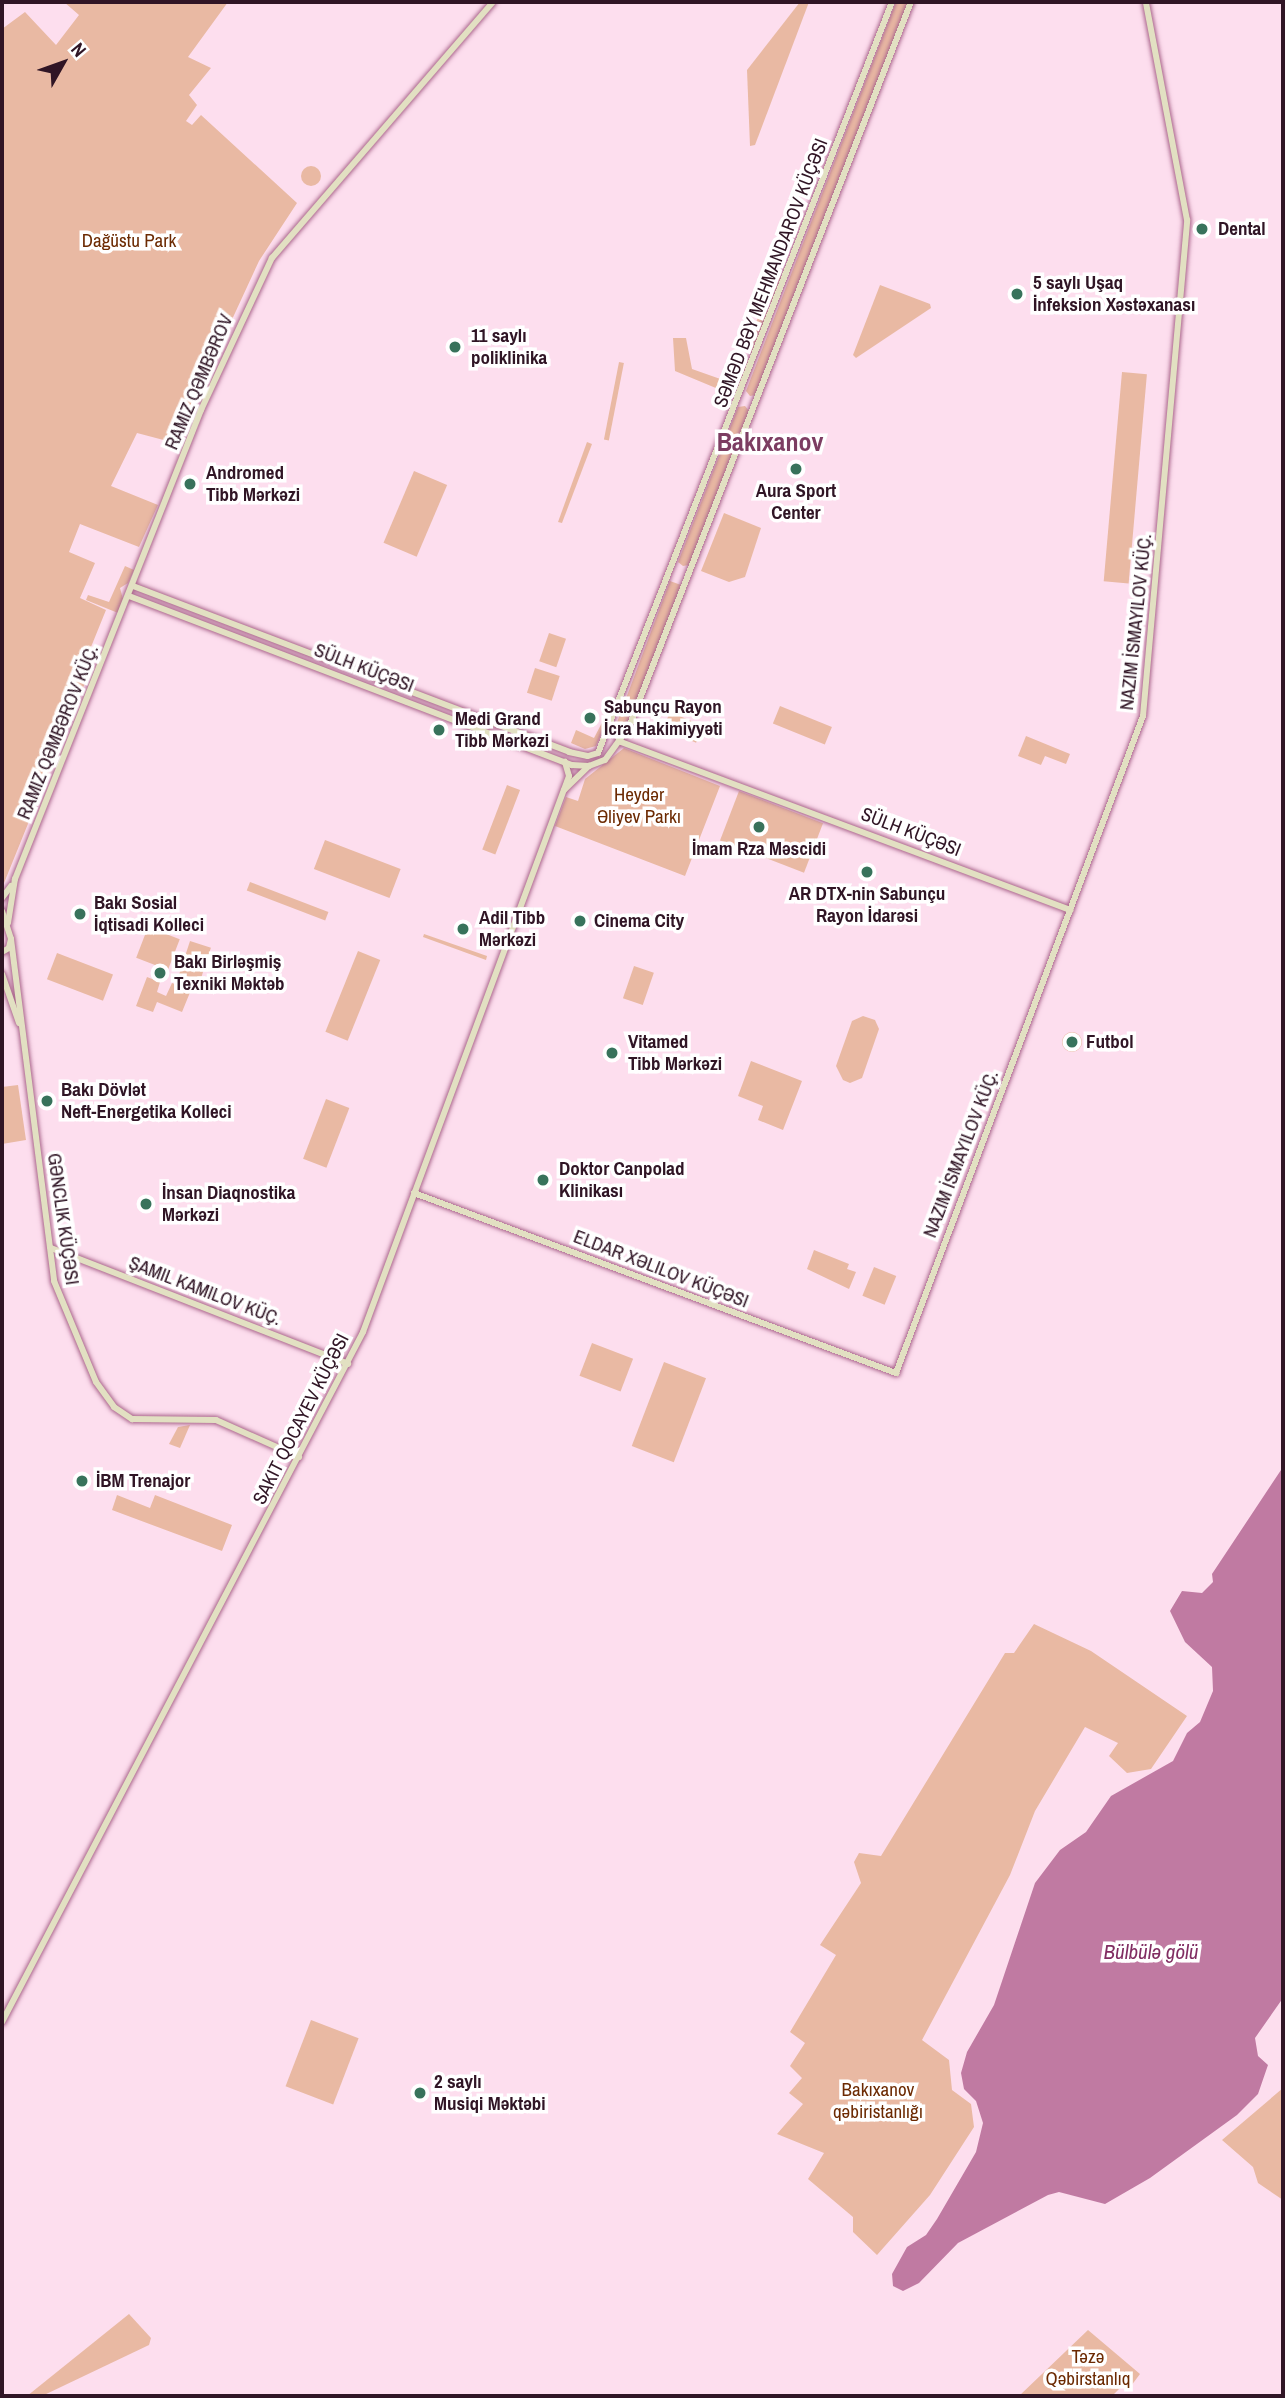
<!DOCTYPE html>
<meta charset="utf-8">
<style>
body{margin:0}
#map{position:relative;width:1285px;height:2398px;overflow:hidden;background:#fddeee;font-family:"Archivo Narrow",sans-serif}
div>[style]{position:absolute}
.green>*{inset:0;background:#e9b9a3;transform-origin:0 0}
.round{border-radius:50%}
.water>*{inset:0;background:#c07aa2}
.roads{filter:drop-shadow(0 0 2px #ab678d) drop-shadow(0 0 2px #ab678d)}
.secondary>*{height:6px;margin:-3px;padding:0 3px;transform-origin:3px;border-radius:3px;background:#e2e0c2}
.dots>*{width:19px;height:19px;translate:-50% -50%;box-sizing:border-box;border:4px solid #fff;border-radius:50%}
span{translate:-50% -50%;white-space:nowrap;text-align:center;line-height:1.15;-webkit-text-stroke:7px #fff;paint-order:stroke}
.poi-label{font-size:19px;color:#301525;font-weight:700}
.left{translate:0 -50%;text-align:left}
.park-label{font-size:19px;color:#6c2a02}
.street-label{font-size:19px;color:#301525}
.water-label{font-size:21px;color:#812d62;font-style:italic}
.district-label{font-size:26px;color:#7c3d62;font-weight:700}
.frame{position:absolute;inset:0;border:4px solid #301525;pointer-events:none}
.north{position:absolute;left:28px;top:28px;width:70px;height:70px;-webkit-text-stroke:5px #fff;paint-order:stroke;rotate:50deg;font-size:19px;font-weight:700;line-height:28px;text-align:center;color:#301525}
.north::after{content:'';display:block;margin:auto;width:24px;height:32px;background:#301525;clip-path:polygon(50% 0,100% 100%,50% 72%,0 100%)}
</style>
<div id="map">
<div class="green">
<div style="clip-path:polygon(64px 2px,228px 2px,188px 57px,211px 68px,189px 95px,197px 105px,186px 121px,192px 125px,201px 115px,297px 203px,259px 261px,175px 443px,137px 433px,111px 486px,158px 505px,139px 547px,80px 524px,69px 552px,95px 563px,80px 598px,106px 610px,91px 647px,98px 651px,2px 888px,2px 29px,25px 12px,56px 45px,79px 15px)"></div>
<div style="clip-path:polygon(800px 2px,809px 2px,755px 145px,750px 146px,747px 70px)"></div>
<div style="clip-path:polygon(896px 2px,908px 2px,756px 395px,750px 396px,746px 391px)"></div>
<div class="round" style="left:301px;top:166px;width:20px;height:20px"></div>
<div style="clip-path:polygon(774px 274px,782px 277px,773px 303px,764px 299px)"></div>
<div style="clip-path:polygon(880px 285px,930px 304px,931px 308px,856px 358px,853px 355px)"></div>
<div style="clip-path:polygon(762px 308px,769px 311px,753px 353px,745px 349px)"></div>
<div style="clip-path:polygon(673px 338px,686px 338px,692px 369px,726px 381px,735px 377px,743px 357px,750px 360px,735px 396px,675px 371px)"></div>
<div style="left:619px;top:362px;width:5px;height:79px;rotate:11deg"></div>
<div style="left:1122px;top:372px;width:25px;height:210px;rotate:5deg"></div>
<div style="clip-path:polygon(745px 406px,749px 411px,689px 565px,683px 566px,678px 562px,738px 407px)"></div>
<div style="clip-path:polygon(587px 442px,592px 444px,562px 523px,558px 522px)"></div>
<div style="left:414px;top:471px;width:36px;height:78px;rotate:23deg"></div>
<div style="clip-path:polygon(724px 513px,761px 528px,745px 577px,729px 582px,701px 571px)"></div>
<div style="clip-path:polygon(125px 566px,134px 570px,128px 583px,120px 588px,123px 599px,118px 613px,86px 600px,88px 595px,109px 602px)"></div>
<div style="clip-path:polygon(670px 581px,681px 585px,626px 728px,621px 728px,616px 725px)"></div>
<div style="left:549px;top:633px;width:18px;height:30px;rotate:19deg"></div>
<div style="left:535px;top:668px;width:26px;height:26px;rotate:18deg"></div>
<div style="left:780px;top:706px;width:56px;height:19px;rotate:22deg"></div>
<div style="left:670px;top:712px;width:36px;height:18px;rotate:23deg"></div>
<div style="clip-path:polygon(605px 717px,608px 718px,596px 746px,585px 749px,571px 743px,576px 730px,594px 738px)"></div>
<div style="clip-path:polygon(1026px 736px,1070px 754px,1066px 764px,1045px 756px,1041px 765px,1018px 756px)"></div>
<div style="clip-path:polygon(624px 748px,720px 786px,685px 876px,555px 826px,566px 797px,578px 801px,585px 779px)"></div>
<div style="left:507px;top:785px;width:14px;height:69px;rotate:21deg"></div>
<div style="left:739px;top:791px;width:90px;height:53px;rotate:21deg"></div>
<div style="left:325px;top:840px;width:81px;height:31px;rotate:21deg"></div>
<div style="left:250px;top:882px;width:84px;height:9px;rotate:21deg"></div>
<div style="left:148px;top:927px;width:34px;height:33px;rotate:21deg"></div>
<div style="clip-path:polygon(424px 934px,487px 956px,486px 960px,423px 937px)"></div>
<div style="left:190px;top:941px;width:22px;height:35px;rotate:18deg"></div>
<div style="left:358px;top:951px;width:24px;height:87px;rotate:22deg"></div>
<div style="left:57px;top:953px;width:60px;height:28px;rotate:21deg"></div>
<div style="left:634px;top:966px;width:21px;height:34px;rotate:19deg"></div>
<div style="clip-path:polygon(147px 977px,160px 982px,157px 992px,166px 996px,172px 983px,191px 990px,182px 1012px,157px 1002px,153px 1012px,136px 1006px)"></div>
<div style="clip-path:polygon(863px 1016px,875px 1020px,879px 1029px,862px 1078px,850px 1083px,843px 1080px,836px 1066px,852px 1021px)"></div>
<div class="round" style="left:1062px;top:1032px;width:20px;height:20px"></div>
<div style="clip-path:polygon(751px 1061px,802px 1081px,783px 1130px,758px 1120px,763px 1106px,738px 1096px)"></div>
<div style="clip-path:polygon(18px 1085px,26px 1140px,2px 1144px,2px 1087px)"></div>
<div style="left:326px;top:1099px;width:25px;height:64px;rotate:21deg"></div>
<div style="clip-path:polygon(814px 1250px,849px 1264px,847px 1269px,856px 1272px,849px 1289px,807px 1269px)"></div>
<div style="left:874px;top:1267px;width:24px;height:31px;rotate:22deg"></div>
<div style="left:592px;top:1343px;width:44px;height:35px;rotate:21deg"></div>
<div style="left:664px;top:1362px;width:45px;height:90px;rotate:21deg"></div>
<div style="clip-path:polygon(190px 1425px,180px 1448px,169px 1444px,178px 1427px)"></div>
<div style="clip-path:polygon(117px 1495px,150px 1508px,155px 1495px,232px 1525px,222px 1551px,112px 1510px)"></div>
<div style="clip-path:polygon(1034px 1624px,1091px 1651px,1187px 1716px,1151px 1769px,1127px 1773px,1109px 1756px,1118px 1743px,1085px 1727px,1035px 1811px,1010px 1875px,922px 2040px,949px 2060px,952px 2090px,971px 2104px,974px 2127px,930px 2195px,877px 2255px,853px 2232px,853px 2217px,808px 2179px,824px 2153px,777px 2134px,803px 2104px,789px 2093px,802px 2078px,790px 2066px,805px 2043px,790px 2032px,836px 1955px,820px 1945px,861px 1883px,854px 1862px,859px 1853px,881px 1856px,1005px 1653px,1014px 1653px)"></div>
<div style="left:311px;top:2020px;width:51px;height:71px;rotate:21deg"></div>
<div style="clip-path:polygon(1283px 2088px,1283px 2200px,1258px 2183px,1253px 2167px,1222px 2140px)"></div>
<div style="clip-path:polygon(129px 2314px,151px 2338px,149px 2345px,42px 2396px,27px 2396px)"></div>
<div style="clip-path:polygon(1088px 2330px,1140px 2374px,1128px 2390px,1122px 2386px,1112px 2396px,1019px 2396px)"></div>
</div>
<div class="water">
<div style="clip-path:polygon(1283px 1467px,1283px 1998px,1255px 2038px,1258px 2056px,1268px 2065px,1258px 2094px,1237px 2115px,1150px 2178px,1105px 2204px,1059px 2192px,1048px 2195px,958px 2243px,919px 2283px,903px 2291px,893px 2286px,892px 2274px,907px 2247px,926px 2235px,937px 2219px,976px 2152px,983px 2123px,976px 2101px,964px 2089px,961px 2073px,967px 2052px,994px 2005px,1035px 1883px,1060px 1850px,1086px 1832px,1111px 1796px,1173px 1761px,1187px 1733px,1200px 1722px,1213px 1691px,1212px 1667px,1185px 1642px,1170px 1611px,1182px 1591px,1202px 1593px,1213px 1582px,1212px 1574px)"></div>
</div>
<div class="roads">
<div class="secondary">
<div style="left:133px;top:586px;width:467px;rotate:20.8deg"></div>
<div style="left:569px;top:752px;width:19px;rotate:12deg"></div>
<div style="left:588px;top:756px;width:10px;rotate:-17deg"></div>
<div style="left:598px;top:753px;width:806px;rotate:-68.62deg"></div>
<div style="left:129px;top:596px;width:474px;rotate:20.9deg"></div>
<div style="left:572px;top:765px;width:17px;rotate:3deg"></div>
<div style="left:589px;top:766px;width:17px;rotate:-21deg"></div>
<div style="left:605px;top:760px;width:41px;rotate:-54deg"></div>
<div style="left:629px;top:727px;width:778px;rotate:-68.75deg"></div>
<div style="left:612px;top:727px;width:17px;rotate:59deg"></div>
<div style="left:621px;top:742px;width:480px;rotate:20.5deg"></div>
<div style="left:564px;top:790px;width:35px;rotate:-44deg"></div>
<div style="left:2px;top:898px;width:15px;rotate:-53deg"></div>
<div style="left:2px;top:911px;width:29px;rotate:72deg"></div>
<div style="left:11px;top:939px;width:9px;rotate:103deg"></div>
<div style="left:9px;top:948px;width:8px;rotate:150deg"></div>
<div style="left:8px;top:923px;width:45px;rotate:-81deg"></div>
<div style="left:15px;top:879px;width:505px;rotate:-68.37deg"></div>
<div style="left:201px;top:410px;width:168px;rotate:-65deg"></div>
<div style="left:272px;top:258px;width:338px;rotate:-49.2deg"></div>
<div style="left:11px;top:939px;width:345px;rotate:82.8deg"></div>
<div style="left:54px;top:1281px;width:109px;rotate:67.4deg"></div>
<div style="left:96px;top:1382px;width:31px;rotate:54deg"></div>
<div style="left:114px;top:1407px;width:22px;rotate:34deg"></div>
<div style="left:132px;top:1419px;width:84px;rotate:0.7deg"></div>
<div style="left:216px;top:1420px;width:91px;rotate:24deg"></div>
<div style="left:2px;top:974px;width:52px;rotate:70.9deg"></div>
<div style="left:414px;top:1193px;width:515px;rotate:20.48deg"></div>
<div style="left:896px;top:1373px;width:702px;rotate:-69.4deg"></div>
<div style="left:1143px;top:716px;width:498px;rotate:-84.9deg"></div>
<div style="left:1187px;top:220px;width:222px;rotate:-100.7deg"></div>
<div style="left:51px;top:1248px;width:319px;rotate:21.3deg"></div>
<div style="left:2px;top:2022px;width:779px;rotate:-62.38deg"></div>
<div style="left:363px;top:1332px;width:593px;rotate:-69.67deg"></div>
<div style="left:569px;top:776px;width:15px;rotate:-106deg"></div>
</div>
</div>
<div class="dots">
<div style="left:1202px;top:229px;background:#38725b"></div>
<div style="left:1017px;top:294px;background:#38725b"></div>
<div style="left:455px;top:347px;background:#38725b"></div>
<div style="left:796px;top:469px;background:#38725b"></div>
<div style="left:190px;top:484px;background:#38725b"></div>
<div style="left:590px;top:718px;background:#38725b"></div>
<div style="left:439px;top:730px;background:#38725b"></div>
<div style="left:759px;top:827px;background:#38725b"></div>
<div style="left:867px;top:872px;background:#38725b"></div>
<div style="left:80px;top:914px;background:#38725b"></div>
<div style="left:580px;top:921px;background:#38725b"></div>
<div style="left:463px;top:929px;background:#38725b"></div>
<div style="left:160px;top:973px;background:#38725b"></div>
<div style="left:1072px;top:1042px;background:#38725b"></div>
<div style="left:612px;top:1053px;background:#38725b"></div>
<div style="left:47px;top:1101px;background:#38725b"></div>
<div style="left:543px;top:1180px;background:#38725b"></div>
<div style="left:146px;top:1204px;background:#38725b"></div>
<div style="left:82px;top:1481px;background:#38725b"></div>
<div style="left:420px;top:2093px;background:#38725b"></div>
</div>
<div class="poi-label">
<span class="left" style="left:1218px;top:229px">Dental</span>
<span class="left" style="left:1033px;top:294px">5 saylı Uşaq<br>İnfeksion Xəstəxanası</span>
<span class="left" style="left:471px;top:347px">11 saylı<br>poliklinika</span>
<span class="left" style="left:206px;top:484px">Andromed<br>Tibb Mərkəzi</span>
<span style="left:796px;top:502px">Aura Sport<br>Center</span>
<span class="left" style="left:604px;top:718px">Sabunçu Rayon<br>İcra Hakimiyyəti</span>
<span class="left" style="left:455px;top:730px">Medi Grand<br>Tibb Mərkəzi</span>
<span style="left:759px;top:849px">İmam Rza Məscidi</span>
<span style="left:867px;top:905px">AR DTX-nin Sabunçu<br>Rayon İdarəsi</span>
<span class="left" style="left:94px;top:914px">Bakı Sosial<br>İqtisadi Kolleci</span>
<span class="left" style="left:479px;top:929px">Adil Tibb<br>Mərkəzi</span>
<span class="left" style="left:594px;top:921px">Cinema City</span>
<span class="left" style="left:174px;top:973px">Bakı Birləşmiş<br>Texniki Məktəb</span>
<span class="left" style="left:628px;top:1053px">Vitamed<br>Tibb Mərkəzi</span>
<span class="left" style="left:1086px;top:1042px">Futbol</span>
<span class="left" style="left:61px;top:1101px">Bakı Dövlət<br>Neft-Energetika Kolleci</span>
<span class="left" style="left:559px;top:1180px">Doktor Canpolad<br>Klinikası</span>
<span class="left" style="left:162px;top:1204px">İnsan Diaqnostika<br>Mərkəzi</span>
<span class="left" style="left:96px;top:1481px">İBM Trenajor</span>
<span class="left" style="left:434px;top:2093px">2 saylı<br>Musiqi Məktəbi</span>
</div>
<div class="park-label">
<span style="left:129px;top:241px">Dağüstu Park</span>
<span style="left:639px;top:806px">Heydər<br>Əliyev Parkı</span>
<span style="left:878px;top:2101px">Bakıxanov<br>qəbiristanlığı</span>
<span style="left:1088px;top:2368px">Təzə<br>Qəbirstanlıq</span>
</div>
<div class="street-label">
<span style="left:771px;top:273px;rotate:-69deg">SƏMƏD BƏY MEHMANDAROV KÜÇƏSI</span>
<span style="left:199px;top:382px;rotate:-67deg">RAMIZ QƏMBƏROV</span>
<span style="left:1136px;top:622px;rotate:-84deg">NAZIM İSMAYILOV KÜÇ.</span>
<span style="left:364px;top:668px;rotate:21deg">SÜLH KÜÇƏSI</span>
<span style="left:58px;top:732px;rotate:-68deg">RAMIZ QƏMBƏROV KÜÇ.</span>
<span style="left:911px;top:832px;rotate:21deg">SÜLH KÜÇƏSI</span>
<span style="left:961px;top:1154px;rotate:-69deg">NAZIM İSMAYILOV KÜÇ.</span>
<span style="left:63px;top:1219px;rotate:82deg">GƏNCLIK KÜÇƏSI</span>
<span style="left:661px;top:1269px;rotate:21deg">ELDAR XƏLILOV KÜÇƏSI</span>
<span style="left:205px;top:1291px;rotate:21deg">ŞAMIL KAMILOV KÜÇ.</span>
<span style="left:301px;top:1419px;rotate:-63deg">SAKIT QOCAYEV KÜÇƏSI</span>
</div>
<div class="water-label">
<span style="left:1151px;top:1952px">Bülbülə gölü</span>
</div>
<div class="district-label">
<span style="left:770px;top:442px">Bakıxanov</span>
</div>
<div class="frame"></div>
<div class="north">N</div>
</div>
